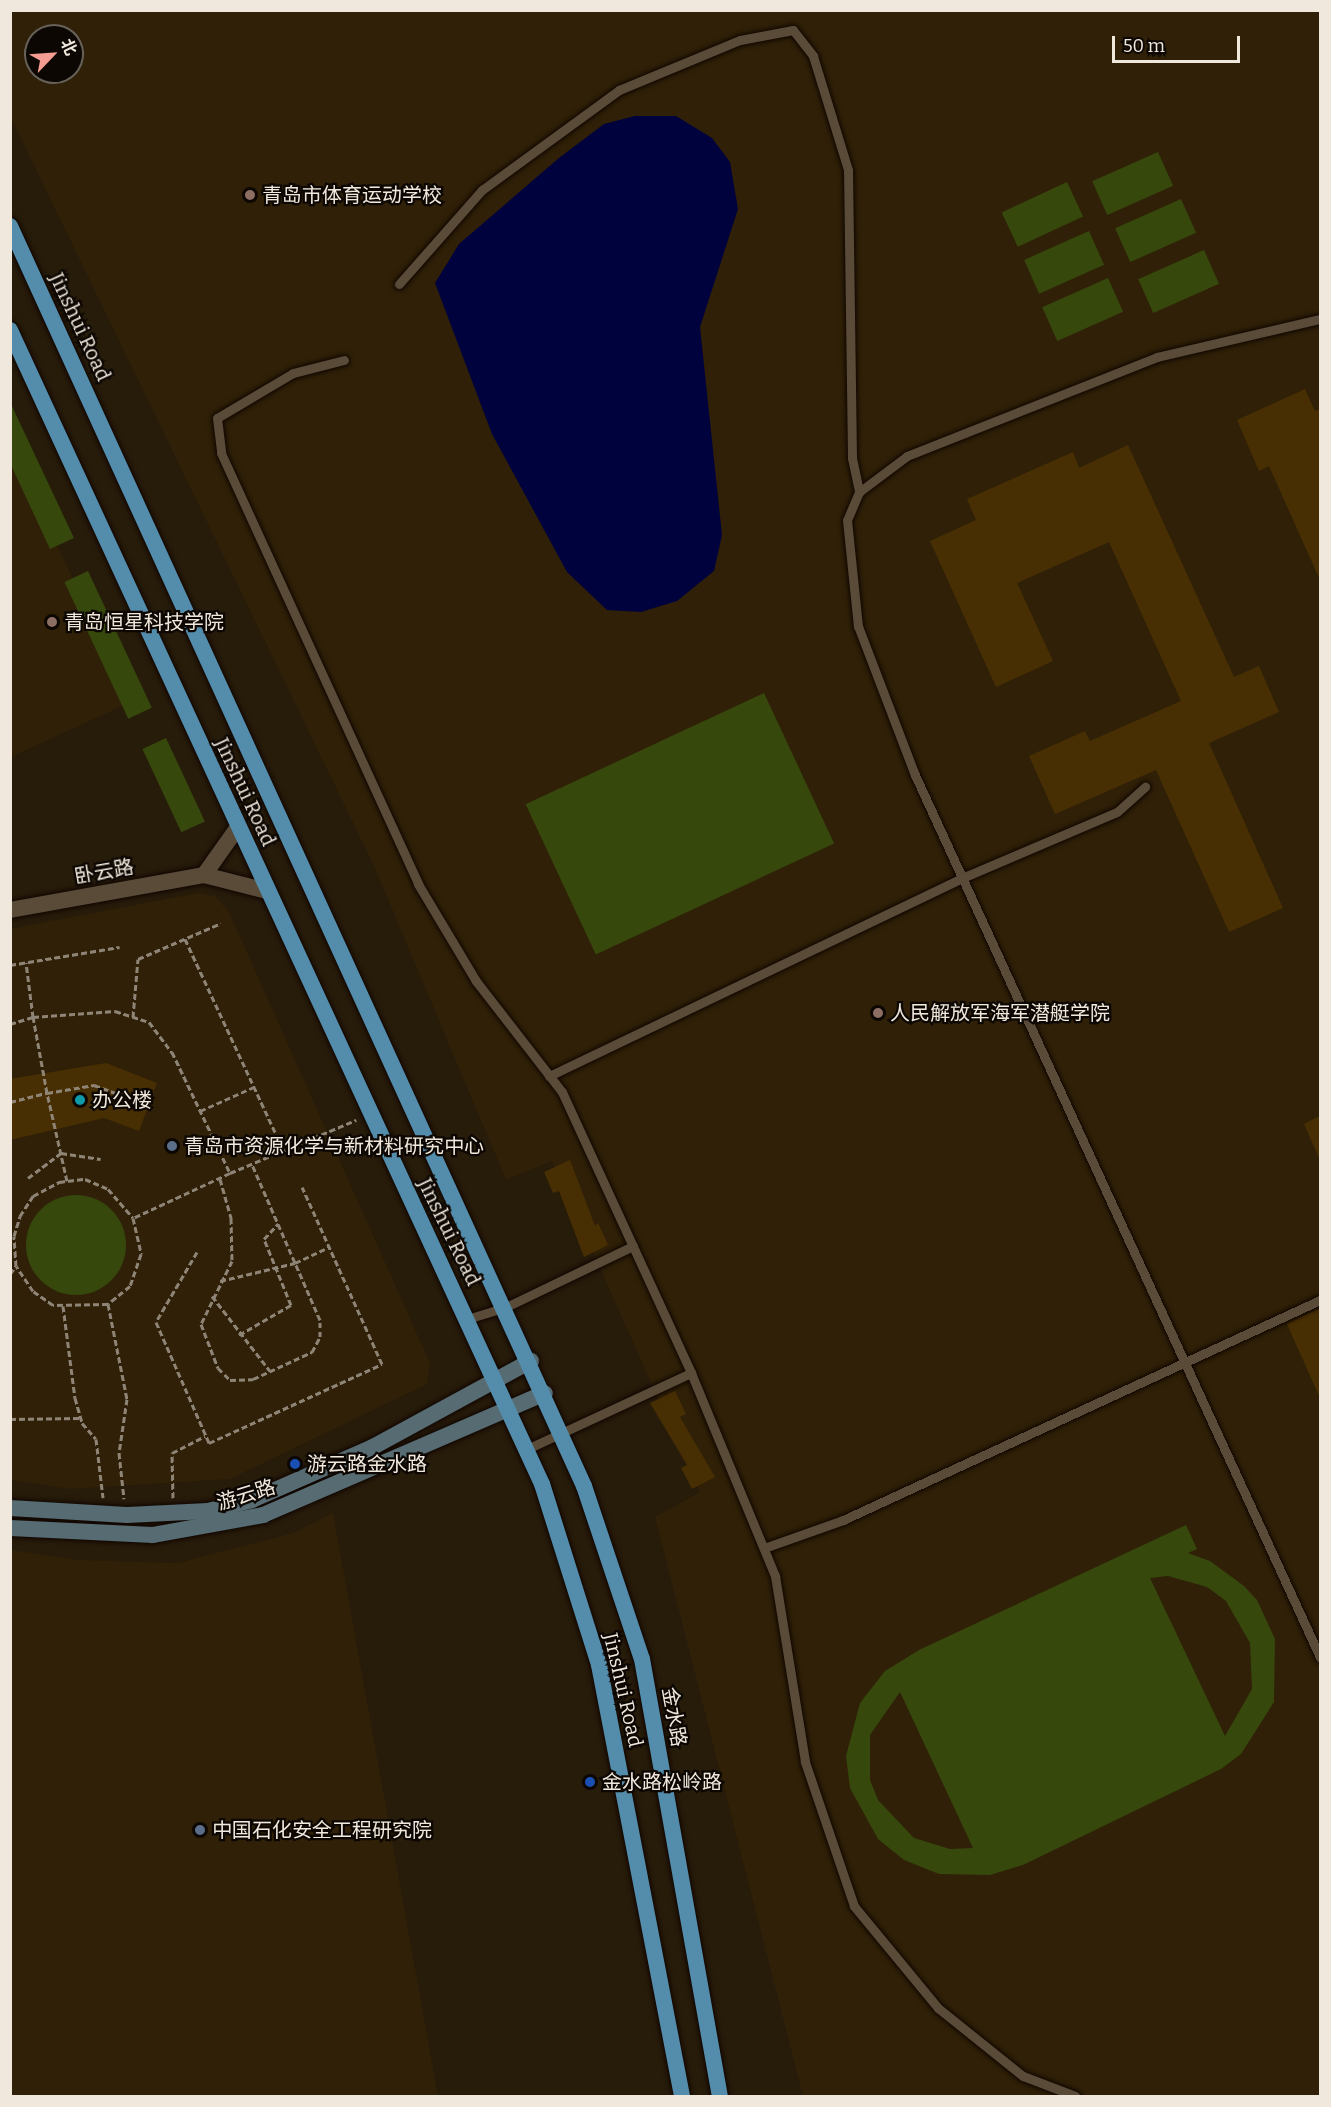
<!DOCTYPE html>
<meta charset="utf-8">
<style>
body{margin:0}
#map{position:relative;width:1331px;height:2107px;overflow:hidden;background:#271b0a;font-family:Bitter,"Noto Sans SC",serif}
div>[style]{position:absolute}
.built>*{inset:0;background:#2f2007}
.green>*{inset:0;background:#36480c;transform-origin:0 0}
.round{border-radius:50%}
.water>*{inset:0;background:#00023d}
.building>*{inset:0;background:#482f03}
.path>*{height:3px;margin-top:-1.5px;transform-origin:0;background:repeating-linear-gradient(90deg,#8f8577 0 6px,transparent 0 9px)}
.roads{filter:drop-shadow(0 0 2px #100600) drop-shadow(0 0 2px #100600)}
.service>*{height:9px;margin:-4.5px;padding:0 4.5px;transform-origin:4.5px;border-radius:4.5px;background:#594b38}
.minor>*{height:16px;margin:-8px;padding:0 8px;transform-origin:8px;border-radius:8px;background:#594b38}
.secondary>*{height:16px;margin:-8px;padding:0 8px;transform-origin:8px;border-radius:8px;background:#576b72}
.primary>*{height:16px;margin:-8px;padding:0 8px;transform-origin:8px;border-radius:8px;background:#548cac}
.dots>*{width:16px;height:16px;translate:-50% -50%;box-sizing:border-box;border:3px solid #0c0702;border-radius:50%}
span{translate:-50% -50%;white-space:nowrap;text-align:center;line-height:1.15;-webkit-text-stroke:4.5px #0c0702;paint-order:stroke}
.poi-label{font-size:20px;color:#f0e8dd}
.left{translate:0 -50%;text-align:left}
.street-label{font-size:20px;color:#f0e8dd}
.frame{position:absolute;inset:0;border:12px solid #f0e8dd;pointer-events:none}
.north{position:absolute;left:24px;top:24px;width:60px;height:60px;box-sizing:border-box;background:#0c0702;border:2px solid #67615a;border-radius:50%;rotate:65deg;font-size:16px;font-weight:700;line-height:24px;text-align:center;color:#f0e8dd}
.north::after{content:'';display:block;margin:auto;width:21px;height:27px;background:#f59c92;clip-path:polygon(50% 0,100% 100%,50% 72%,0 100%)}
.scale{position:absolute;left:1112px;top:36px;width:128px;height:27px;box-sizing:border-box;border:3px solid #f0e8dd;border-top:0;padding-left:8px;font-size:18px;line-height:21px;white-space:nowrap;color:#f0e8dd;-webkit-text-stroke:4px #0c0702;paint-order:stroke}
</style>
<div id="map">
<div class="built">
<div style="clip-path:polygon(evenodd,11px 11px,1320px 11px,1320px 2096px,803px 2096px,655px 1517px,700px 1492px,552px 1161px,506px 1180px,374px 866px,11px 118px,11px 11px,36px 36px,72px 36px,72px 72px,36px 72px,36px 36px)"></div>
<div style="clip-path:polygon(10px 445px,131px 702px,11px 757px,10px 757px)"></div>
<div style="clip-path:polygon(198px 893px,216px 897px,229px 912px,430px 1363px,427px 1384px,230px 1479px,71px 1489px,11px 1480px,10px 929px)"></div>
<div style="clip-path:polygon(333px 1513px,438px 2096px,11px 2096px,11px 1550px,78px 1560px,178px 1563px,293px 1533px)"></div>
</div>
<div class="green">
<div style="left:1158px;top:152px;width:37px;height:72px;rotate:66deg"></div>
<div style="left:1067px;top:182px;width:38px;height:72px;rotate:65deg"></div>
<div style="left:1181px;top:199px;width:37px;height:72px;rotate:66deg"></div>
<div style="left:1089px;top:231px;width:37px;height:71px;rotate:66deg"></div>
<div style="left:1204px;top:250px;width:37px;height:72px;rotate:66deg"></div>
<div style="left:1108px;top:278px;width:37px;height:72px;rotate:66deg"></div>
<div style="clip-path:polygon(10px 402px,74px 538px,50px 549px,11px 465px)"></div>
<div style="left:88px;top:571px;width:151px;height:26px;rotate:65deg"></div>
<div style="left:764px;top:693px;width:166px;height:263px;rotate:65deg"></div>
<div style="left:166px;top:738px;width:92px;height:26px;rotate:65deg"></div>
<div class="round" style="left:26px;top:1195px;width:100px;height:100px"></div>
<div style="clip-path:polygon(evenodd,1186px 1525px,1197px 1549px,1188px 1553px,1210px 1561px,1244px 1586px,1257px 1600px,1275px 1639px,1274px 1702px,1241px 1754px,1221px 1769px,1023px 1865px,990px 1875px,939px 1874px,904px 1860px,878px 1839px,850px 1788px,846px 1756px,860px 1703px,885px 1671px,919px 1650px,1186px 1525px,1168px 1576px,1207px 1587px,1226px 1601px,1250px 1643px,1252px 1689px,1225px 1736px,1150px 1578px,1168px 1576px,1186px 1525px,900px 1692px,973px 1848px,950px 1849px,914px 1838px,878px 1800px,870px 1780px,870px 1735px,900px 1692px)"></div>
</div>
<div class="water">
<div style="clip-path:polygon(635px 116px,676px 116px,712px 138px,730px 162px,738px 209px,700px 327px,722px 535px,714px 571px,677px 601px,641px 612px,607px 610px,567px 572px,492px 434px,435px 283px,459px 244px,559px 158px,604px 124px)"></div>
</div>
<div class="building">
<div style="clip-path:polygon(1305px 389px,1315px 411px,1320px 409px,1320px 580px,1269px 466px,1259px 471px,1237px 420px)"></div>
<div style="clip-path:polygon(1128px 445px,1234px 677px,1259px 666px,1279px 712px,1209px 743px,1283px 908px,1229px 932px,1156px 770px,1055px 814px,1029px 756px,1085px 731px,1090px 741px,1181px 701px,1109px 542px,1017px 583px,1053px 661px,996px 687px,930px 541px,976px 520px,967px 499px,1073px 452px,1079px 468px)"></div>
<div style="clip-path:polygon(106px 1063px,157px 1083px,139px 1131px,104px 1118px,10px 1140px,10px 1079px)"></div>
<div style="clip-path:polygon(1320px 1116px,1320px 1160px,1304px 1124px)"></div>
<div style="clip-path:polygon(570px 1160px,595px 1226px,598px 1223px,608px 1245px,584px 1257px,559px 1191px,553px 1193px,544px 1172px)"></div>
<div style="clip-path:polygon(1320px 1308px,1320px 1398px,1287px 1324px)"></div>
<div style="clip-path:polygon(675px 1391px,686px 1414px,680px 1417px,715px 1477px,692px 1489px,681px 1468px,687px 1465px,650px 1403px)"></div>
</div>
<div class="path">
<div style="left:185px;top:939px;width:232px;rotate:65deg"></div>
<div style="left:10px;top:965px;width:111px;rotate:-9.3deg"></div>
<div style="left:133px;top:1017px;width:58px;rotate:-85.1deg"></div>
<div style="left:138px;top:959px;width:90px;rotate:-23.4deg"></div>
<div style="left:10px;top:1024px;width:24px;rotate:-17deg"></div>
<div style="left:33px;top:1017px;width:55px;rotate:-97.3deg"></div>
<div style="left:10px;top:1102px;width:38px;rotate:-14deg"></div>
<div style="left:47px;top:1093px;width:77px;rotate:-100.4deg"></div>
<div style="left:33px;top:1017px;width:82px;rotate:-4.2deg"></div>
<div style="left:115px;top:1011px;width:36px;rotate:18deg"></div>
<div style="left:149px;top:1022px;width:38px;rotate:53deg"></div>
<div style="left:172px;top:1052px;width:134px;rotate:64.4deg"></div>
<div style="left:230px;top:1173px;width:107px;rotate:155.1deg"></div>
<div style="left:200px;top:1111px;width:59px;rotate:-24deg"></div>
<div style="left:230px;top:1173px;width:137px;rotate:-22.8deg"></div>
<div style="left:28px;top:1178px;width:41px;rotate:-37.1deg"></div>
<div style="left:61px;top:1153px;width:40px;rotate:8.5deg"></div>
<div style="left:220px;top:1179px;width:41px;rotate:74.2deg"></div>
<div style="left:231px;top:1218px;width:43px;rotate:88.7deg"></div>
<div style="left:232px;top:1261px;width:70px;rotate:116.2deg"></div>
<div style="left:201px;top:1324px;width:47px;rotate:68.9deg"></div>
<div style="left:218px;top:1368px;width:17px;rotate:45deg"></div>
<div style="left:230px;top:1380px;width:23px;rotate:-2deg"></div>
<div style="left:253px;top:1379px;width:65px;rotate:-24.6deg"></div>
<div style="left:312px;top:1352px;width:17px;rotate:-62deg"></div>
<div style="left:320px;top:1337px;width:17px;rotate:-90deg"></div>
<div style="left:320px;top:1320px;width:170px;rotate:-113.6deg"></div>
<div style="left:67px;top:1181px;width:90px;rotate:-102.8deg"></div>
<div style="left:47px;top:1093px;width:48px;rotate:-9.7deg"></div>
<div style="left:94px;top:1085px;width:54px;rotate:20.4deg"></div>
<div style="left:197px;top:1252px;width:81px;rotate:120.4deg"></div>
<div style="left:156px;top:1322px;width:132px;rotate:66.3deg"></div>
<div style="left:209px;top:1443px;width:190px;rotate:-24.5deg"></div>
<div style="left:382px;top:1364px;width:194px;rotate:-114.3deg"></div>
<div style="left:10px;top:1274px;width:10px;rotate:-53deg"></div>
<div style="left:220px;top:1281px;width:77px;rotate:-13.5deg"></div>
<div style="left:295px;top:1263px;width:38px;rotate:-25deg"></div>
<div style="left:212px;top:1296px;width:95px;rotate:52.3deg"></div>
<div style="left:108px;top:1304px;width:55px;rotate:179deg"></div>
<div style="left:53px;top:1305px;width:24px;rotate:-145deg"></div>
<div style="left:33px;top:1291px;width:30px;rotate:-124deg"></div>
<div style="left:16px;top:1266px;width:30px;rotate:-94deg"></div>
<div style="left:14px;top:1236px;width:21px;rotate:-73deg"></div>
<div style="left:20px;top:1216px;width:24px;rotate:-57deg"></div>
<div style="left:33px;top:1196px;width:30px;rotate:-28deg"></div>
<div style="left:59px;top:1182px;width:26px;rotate:-7deg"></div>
<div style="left:85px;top:1179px;width:25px;rotate:23deg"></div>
<div style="left:108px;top:1189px;width:38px;rotate:49deg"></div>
<div style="left:133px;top:1218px;width:37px;rotate:77deg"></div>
<div style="left:141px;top:1254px;width:34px;rotate:109deg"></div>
<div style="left:130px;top:1286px;width:28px;rotate:141deg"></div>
<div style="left:108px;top:1304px;width:97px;rotate:78.7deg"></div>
<div style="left:127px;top:1399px;width:55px;rotate:98.4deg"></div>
<div style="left:119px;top:1453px;width:46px;rotate:83.8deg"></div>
<div style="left:63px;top:1306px;width:93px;rotate:82.6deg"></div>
<div style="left:75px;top:1398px;width:26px;rotate:74deg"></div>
<div style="left:82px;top:1423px;width:21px;rotate:49deg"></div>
<div style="left:96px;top:1439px;width:59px;rotate:83.2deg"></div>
<div style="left:239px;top:1335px;width:60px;rotate:-30deg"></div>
<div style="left:291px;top:1305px;width:71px;rotate:-112.2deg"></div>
<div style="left:264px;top:1239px;width:21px;rotate:-47deg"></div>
<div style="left:10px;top:1419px;width:70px;rotate:-0.8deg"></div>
<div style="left:173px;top:1498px;width:45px;rotate:-91.3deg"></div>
<div style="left:172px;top:1453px;width:37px;rotate:-27deg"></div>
</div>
<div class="roads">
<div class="service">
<div style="left:399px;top:284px;width:125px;rotate:-48.6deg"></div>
<div style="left:482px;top:190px;width:170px;rotate:-36.1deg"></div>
<div style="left:619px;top:90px;width:131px;rotate:-22.5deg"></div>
<div style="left:740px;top:40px;width:54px;rotate:-10.7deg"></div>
<div style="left:793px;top:30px;width:33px;rotate:52deg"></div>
<div style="left:813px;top:56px;width:119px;rotate:72.9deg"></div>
<div style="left:848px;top:170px;width:288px;rotate:89.2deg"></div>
<div style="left:852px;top:458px;width:35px;rotate:78deg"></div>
<div style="left:1320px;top:319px;width:167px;rotate:166.9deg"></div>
<div style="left:1157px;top:357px;width:269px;rotate:158.4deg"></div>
<div style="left:907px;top:456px;width:60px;rotate:143.1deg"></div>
<div style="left:859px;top:492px;width:30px;rotate:113deg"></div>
<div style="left:847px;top:520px;width:107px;rotate:84.1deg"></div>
<div style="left:858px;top:626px;width:160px;rotate:69.1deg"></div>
<div style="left:915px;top:775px;width:971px;rotate:65.34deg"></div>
<div style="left:344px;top:360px;width:53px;rotate:165.7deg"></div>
<div style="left:293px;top:373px;width:88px;rotate:149.4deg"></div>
<div style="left:217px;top:418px;width:35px;rotate:83deg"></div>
<div style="left:221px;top:453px;width:474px;rotate:65.4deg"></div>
<div style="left:418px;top:884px;width:113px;rotate:59.1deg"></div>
<div style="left:476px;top:981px;width:140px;rotate:52.2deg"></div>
<div style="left:562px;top:1092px;width:309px;rotate:65.3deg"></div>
<div style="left:691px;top:1373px;width:220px;rotate:67.5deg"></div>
<div style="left:775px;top:1576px;width:188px;rotate:80.8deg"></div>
<div style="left:805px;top:1762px;width:152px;rotate:71.2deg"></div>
<div style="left:854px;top:1906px;width:132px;rotate:50.5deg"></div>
<div style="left:938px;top:2008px;width:109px;rotate:38.7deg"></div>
<div style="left:1023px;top:2076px;width:56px;rotate:21deg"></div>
<div style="left:549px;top:1076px;width:458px;rotate:-25.6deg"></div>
<div style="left:962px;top:878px;width:168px;rotate:-23.1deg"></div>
<div style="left:1117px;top:812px;width:38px;rotate:-42deg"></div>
<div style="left:467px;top:1319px;width:41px;rotate:-17.1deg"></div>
<div style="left:506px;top:1307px;width:141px;rotate:-25.7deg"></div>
<div style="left:527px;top:1449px;width:181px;rotate:-24.9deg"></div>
<div style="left:764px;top:1548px;width:84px;rotate:-19.5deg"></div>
<div style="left:843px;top:1520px;width:525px;rotate:-24.76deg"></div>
</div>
<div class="minor">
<div style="left:238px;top:827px;width:59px;rotate:125.3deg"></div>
<div style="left:204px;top:875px;width:65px;rotate:14.3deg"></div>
<div style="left:10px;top:910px;width:197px;rotate:-10.2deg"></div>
</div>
<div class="secondary">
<div style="left:10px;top:1508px;width:117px;rotate:3.4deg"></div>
<div style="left:127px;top:1515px;width:81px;rotate:-2.8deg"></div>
<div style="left:208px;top:1511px;width:45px;rotate:-14deg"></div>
<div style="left:252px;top:1500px;width:132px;rotate:-23.7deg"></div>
<div style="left:373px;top:1447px;width:180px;rotate:-28.6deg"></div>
<div style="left:10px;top:1528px;width:143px;rotate:2.8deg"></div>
<div style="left:153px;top:1535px;width:112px;rotate:-10.3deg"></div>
<div style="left:263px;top:1515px;width:307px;rotate:-23.4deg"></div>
</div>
<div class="primary">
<div style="left:10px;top:226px;width:1385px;rotate:65.51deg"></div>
<div style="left:584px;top:1486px;width:182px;rotate:71.5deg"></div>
<div style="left:642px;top:1659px;width:444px;rotate:79.9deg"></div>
<div style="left:10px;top:330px;width:1271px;rotate:65.25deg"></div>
<div style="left:542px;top:1484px;width:190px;rotate:72.5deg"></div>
<div style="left:599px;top:1665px;width:439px;rotate:79.1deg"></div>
</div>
</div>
<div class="dots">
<div style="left:250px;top:195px;background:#8d6e63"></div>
<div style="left:52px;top:622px;background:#8d6e63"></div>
<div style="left:878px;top:1013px;background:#8d6e63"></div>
<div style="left:80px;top:1100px;background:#0f9aa8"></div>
<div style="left:172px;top:1146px;background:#5c6f8a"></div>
<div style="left:295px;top:1464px;background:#1a4fb4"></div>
<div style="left:590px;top:1782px;background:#1a4fb4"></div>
<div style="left:200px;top:1830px;background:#5c6f8a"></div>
</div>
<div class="poi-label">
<span class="left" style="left:262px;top:195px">青岛市体育运动学校</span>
<span class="left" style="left:64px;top:622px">青岛恒星科技学院</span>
<span class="left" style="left:890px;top:1013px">人民解放军海军潜艇学院</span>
<span class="left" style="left:92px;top:1100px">办公楼</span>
<span class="left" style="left:184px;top:1146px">青岛市资源化学与新材料研究中心</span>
<span class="left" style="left:307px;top:1464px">游云路金水路</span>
<span class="left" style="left:602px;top:1782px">金水路松岭路</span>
<span class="left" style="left:212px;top:1830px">中国石化安全工程研究院</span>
</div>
<div class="street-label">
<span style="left:80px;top:327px;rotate:65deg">Jinshui Road</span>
<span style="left:245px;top:792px;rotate:65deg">Jinshui Road</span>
<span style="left:104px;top:872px;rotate:-10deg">卧云路</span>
<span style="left:449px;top:1232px;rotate:64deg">Jinshui Road</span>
<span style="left:246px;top:1495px;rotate:-17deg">游云路</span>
<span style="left:623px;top:1690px;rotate:77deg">Jinshui Road</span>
<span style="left:674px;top:1717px;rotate:80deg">金水路</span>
</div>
<div class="frame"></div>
<div class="north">北</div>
<div class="scale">50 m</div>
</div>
